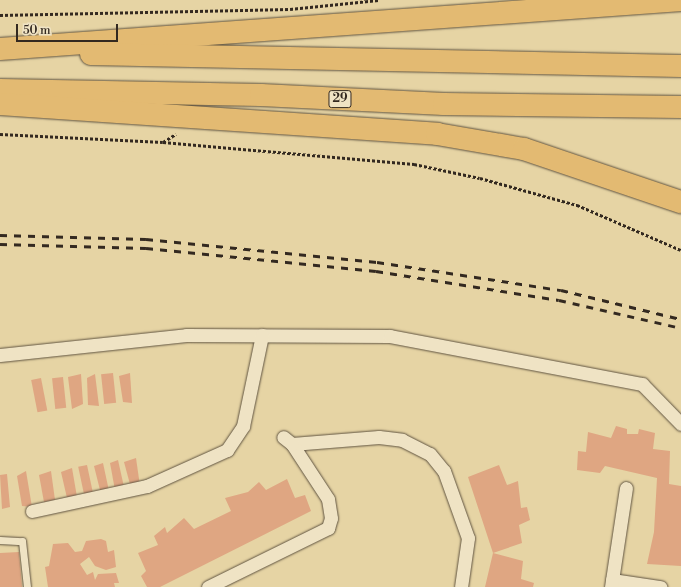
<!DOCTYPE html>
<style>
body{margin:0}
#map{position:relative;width:681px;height:587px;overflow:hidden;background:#e6d4a4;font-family:"Libre Bodoni",serif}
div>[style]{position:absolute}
.building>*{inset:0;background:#dfa682;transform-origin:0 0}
.path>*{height:2.5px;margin-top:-1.25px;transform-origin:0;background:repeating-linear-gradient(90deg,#332920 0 3px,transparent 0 5px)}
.roads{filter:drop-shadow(0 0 1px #605441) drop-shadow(0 0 1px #605441)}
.lane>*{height:7px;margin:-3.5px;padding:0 3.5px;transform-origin:3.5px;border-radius:3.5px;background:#efe3c4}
.street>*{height:13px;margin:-6.5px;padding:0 6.5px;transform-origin:6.5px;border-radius:6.5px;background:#efe3c4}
.highway>*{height:22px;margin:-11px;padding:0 11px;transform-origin:11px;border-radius:11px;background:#e3ba72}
.rail>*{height:3px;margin-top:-1.5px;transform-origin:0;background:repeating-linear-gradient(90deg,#332920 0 7px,transparent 0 14px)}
span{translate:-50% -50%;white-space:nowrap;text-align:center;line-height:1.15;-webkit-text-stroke:3px #efe3c4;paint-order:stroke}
.shield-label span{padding:1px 3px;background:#efe3c4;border:1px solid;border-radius:3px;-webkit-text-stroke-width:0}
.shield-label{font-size:12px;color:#332920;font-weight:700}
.scale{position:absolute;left:16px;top:24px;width:102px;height:18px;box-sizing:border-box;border:2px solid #332920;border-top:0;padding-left:5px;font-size:12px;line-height:14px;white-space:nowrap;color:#332920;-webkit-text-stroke:3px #efe3c4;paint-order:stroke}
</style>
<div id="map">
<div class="building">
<div style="left:113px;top:373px;width:30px;height:12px;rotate:84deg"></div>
<div style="clip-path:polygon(130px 373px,132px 403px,123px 402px,119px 376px)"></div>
<div style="clip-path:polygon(81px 374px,83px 404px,72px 409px,68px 377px)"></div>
<div style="clip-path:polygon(95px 374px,99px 406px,88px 405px,87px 378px)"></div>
<div style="left:63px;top:377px;width:31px;height:11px;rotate:84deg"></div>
<div style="left:41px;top:378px;width:33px;height:10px;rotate:79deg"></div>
<div style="clip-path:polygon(616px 426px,627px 429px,627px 434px,638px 434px,639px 429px,655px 433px,653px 449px,670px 451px,669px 484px,681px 486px,681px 566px,647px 564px,654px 532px,657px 478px,605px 466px,600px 473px,577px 470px,578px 451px,586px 452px,588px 432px,611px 438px)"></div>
<div style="clip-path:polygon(136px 458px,140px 486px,131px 488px,124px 462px)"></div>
<div style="clip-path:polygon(118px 460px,124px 487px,115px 490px,110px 463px)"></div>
<div style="clip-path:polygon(103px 463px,109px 491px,101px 494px,94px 466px)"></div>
<div style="left:87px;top:465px;width:30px;height:9px;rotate:78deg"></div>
<div style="clip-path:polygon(499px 465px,507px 485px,518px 481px,521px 508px,527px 507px,530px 520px,519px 525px,522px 543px,493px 553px,468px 477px)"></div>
<div style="clip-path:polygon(72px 468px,77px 497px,67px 498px,61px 472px)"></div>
<div style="clip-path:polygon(26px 471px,32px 507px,22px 506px,17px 476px)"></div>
<div style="clip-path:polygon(51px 471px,55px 500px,44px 502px,39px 475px)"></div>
<div style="clip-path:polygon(7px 474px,10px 507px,2px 509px,0 475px)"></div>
<div style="clip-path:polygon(287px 479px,295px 498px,305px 495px,311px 511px,160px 587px,147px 587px,141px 576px,146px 571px,138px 553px,158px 545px,154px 536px,165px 527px,167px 533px,184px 518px,194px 529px,231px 511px,225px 498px,248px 492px,259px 482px,266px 490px)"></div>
<div style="clip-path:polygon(101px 539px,106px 541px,108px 552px,114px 550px,116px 567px,106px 570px,95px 566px,89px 557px,80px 564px,87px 575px,93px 572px,95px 580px,98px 574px,116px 573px,119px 583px,114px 583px,115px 587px,48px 587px,45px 567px,49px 566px,53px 544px,68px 543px,75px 552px,82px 551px,86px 541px)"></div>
<div style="clip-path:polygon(19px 552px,22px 587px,0 587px,0 553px)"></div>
<div style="clip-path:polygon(493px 553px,523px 561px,521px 579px,534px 583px,533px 587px,485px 587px)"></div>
</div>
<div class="path">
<div style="left:0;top:15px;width:290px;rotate:-1.2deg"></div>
<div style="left:290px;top:9px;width:89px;rotate:-5.8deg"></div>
<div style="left:0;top:134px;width:163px;rotate:2.8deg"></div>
<div style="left:163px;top:142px;width:252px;rotate:5deg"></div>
<div style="left:414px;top:164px;width:67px;rotate:12deg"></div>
<div style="left:480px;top:178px;width:101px;rotate:15.6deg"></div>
<div style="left:577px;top:205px;width:113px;rotate:23.4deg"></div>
<div style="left:163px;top:142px;width:15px;rotate:-32deg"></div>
</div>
<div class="roads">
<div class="lane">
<div style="left:0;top:540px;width:22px;rotate:3deg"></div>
<div style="left:22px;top:541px;width:46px;rotate:83.8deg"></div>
</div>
<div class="street">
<div style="left:0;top:355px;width:187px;rotate:-6.1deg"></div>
<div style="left:186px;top:335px;width:204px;rotate:0.3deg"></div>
<div style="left:390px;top:336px;width:257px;rotate:10.8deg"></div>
<div style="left:642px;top:384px;width:56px;rotate:45.7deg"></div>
<div style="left:292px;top:444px;width:87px;rotate:-4.6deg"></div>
<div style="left:379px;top:437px;width:23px;rotate:7deg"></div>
<div style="left:402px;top:440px;width:31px;rotate:27deg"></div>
<div style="left:430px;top:454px;width:22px;rotate:51deg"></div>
<div style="left:444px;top:471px;width:71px;rotate:70.3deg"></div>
<div style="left:468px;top:538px;width:49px;rotate:98.1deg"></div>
<div style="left:32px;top:511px;width:118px;rotate:-12.3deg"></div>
<div style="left:147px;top:486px;width:88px;rotate:-24.2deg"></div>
<div style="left:227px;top:450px;width:29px;rotate:-56deg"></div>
<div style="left:243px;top:426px;width:93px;rotate:-78.2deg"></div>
<div style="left:612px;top:580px;width:49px;rotate:8.3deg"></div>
<div style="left:208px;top:587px;width:134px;rotate:-26.2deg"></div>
<div style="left:328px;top:528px;width:10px;rotate:-73deg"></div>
<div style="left:331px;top:518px;width:19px;rotate:-99deg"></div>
<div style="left:328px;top:499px;width:66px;rotate:-123.2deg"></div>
<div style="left:292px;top:444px;width:11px;rotate:-142deg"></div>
<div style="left:611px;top:587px;width:100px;rotate:-81.4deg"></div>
</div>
<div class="highway">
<div style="left:0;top:49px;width:683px;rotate:-4.12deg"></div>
<div style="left:91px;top:54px;width:590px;rotate:1.17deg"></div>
<div style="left:0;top:90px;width:261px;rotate:1.1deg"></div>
<div style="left:261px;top:95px;width:183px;rotate:2.8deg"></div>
<div style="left:444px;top:104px;width:237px;rotate:0.7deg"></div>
<div style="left:0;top:104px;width:438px;rotate:3.9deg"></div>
<div style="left:437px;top:134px;width:88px;rotate:9.8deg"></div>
<div style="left:524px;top:149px;width:166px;rotate:18.7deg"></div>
</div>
</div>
<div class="rail">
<div style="left:0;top:235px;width:146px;rotate:1.6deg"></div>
<div style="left:146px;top:239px;width:232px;rotate:5.7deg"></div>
<div style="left:377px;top:262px;width:186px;rotate:8.7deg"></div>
<div style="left:561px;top:290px;width:123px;rotate:13.6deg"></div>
<div style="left:0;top:244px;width:146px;rotate:1.6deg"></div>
<div style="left:146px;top:248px;width:231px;rotate:5.7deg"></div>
<div style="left:376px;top:271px;width:185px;rotate:9deg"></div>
<div style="left:559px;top:300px;width:125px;rotate:12.9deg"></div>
</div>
<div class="shield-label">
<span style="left:340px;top:99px">29</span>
</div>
<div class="scale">50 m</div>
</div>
